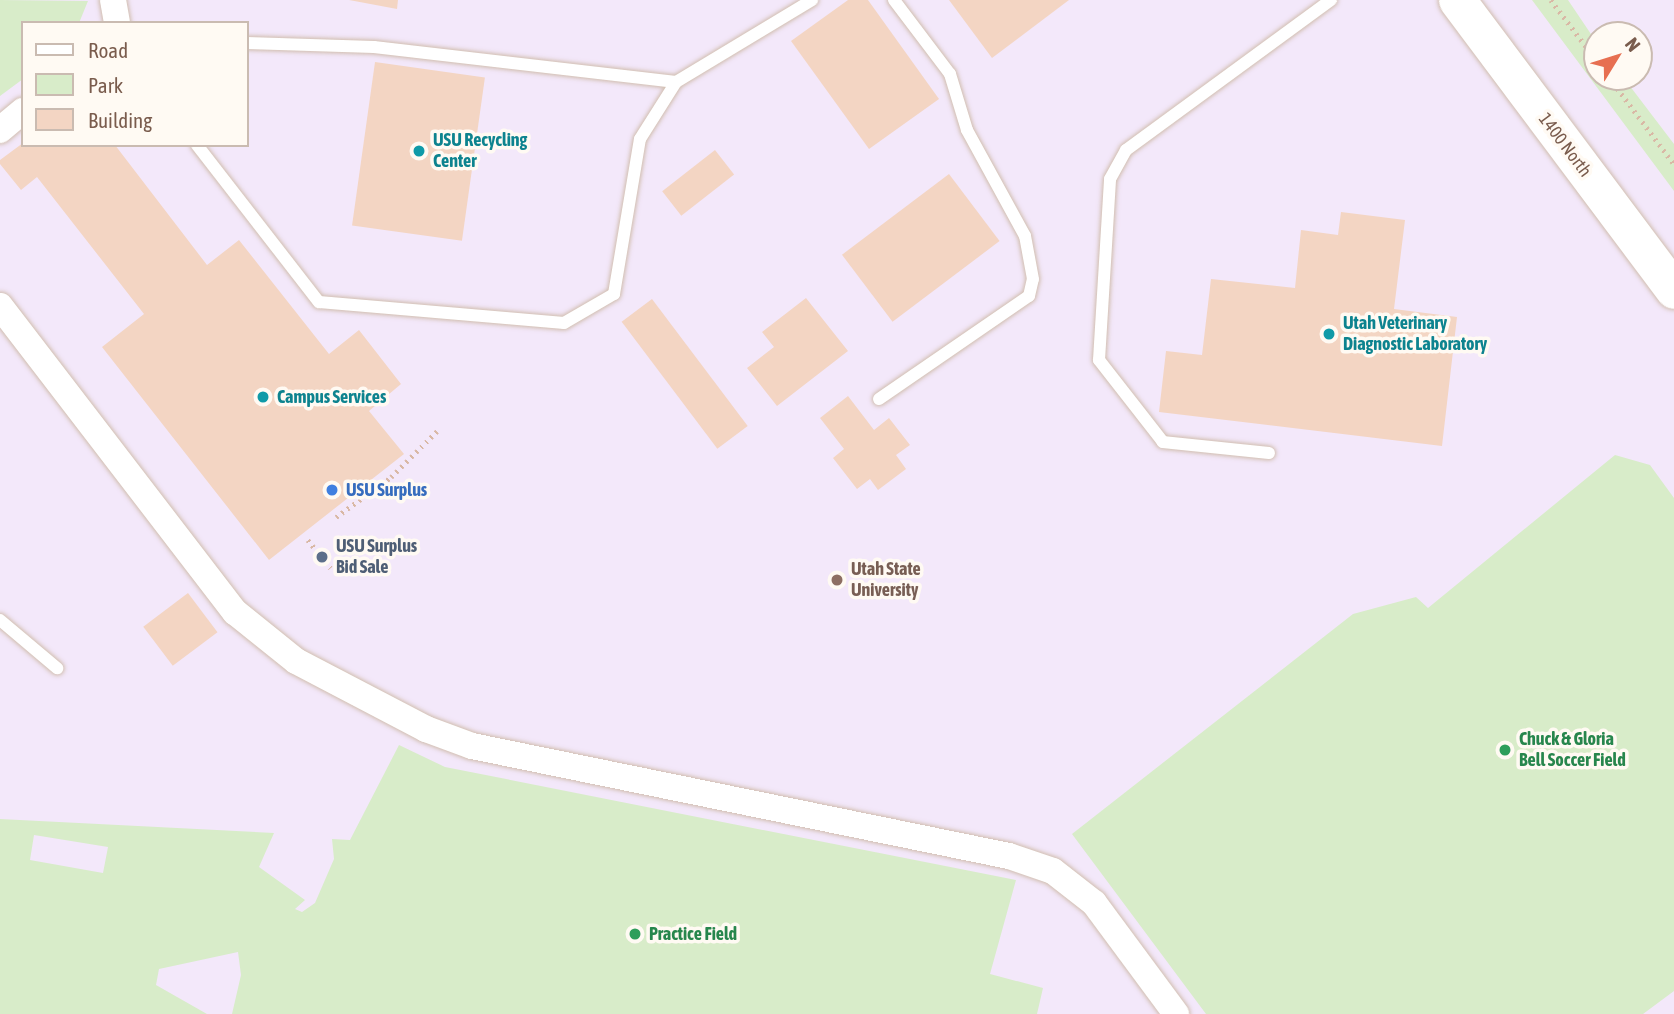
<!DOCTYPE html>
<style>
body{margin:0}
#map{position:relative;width:1674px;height:1014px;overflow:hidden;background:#fdf6ec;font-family:"Asap Condensed",sans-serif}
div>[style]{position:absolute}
.education>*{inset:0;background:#f3e8fa}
.green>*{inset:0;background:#d8ecc9}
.building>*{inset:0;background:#f3d5c3;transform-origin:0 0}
.path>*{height:4.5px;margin-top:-2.25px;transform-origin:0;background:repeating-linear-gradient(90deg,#d9b8a5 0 2px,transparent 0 7px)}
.roads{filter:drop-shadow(0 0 2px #d1beb0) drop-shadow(0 0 2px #d1beb0)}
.lane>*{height:12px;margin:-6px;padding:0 6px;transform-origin:6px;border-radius:6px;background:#fff}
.street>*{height:26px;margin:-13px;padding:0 13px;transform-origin:13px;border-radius:13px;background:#fff}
.secondary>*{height:37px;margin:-18.5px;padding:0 18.5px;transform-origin:18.5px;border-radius:18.5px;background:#fff}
.dots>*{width:19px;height:19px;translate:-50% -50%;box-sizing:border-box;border:4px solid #fffaf3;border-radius:50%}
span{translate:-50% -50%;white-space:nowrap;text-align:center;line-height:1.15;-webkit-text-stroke:7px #fffaf3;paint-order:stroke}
.culture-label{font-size:18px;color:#0d838f;font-weight:700}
.left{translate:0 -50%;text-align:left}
.street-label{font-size:18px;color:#7a5c4d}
.shop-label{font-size:18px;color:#366cbe;font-weight:700}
.service-label{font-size:18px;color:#4e5e75;font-weight:700}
.education-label{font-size:18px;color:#785e54;font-weight:700}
.leisure-label{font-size:18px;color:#27864d;font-weight:700}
.legend{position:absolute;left:21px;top:21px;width:228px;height:126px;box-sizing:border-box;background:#fffaf3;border:2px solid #cabbb1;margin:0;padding:9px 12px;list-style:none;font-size:21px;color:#7a5c4d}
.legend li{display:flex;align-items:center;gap:14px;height:35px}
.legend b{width:35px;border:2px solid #cabbb1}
.north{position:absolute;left:1583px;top:21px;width:70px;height:70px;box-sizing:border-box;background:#fffaf3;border:2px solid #cabbb1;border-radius:50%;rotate:52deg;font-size:19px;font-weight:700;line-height:28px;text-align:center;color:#7a5c4d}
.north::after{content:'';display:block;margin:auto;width:24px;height:32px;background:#e76f51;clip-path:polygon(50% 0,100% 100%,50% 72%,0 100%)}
</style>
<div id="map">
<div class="education">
<div style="clip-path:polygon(evenodd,0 0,1674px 0,1674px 1014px,0 1014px,0 0,23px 23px,247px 23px,247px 145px,23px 145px,23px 23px,0 0,1597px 35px,1639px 35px,1639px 77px,1597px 77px,1597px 35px)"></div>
</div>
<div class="green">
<div style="clip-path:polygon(0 0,88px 1px,79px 23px,23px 23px,23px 79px,0 96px)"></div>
<div style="clip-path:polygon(1532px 0,1568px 0,1597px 43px,1597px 77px,1623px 77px,1674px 144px,1674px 191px)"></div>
<div style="clip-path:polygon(1615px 455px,1650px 465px,1674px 498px,1674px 991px,1643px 1014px,1206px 1014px,1072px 834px,1353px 614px,1416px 597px,1428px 608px)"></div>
<div style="clip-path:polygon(evenodd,399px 745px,445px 767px,1016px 880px,990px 974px,1043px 988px,1037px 1014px,232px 1014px,241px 975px,238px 952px,159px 969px,156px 985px,207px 1014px,0 1014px,0 819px,274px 833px,259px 867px,305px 900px,295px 909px,302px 912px,315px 903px,334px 859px,332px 839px,350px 840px,399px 745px,34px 835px,108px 847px,103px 873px,30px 860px,34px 835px)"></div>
</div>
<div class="building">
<div style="clip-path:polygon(349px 0,398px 0,397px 9px)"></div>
<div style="clip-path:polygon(848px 0,868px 0,939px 99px,869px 149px,791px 41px)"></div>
<div style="clip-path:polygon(949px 0,1069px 0,992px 58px)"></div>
<div style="left:375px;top:62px;width:111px;height:165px;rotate:8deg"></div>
<div style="clip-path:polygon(23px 143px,23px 145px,115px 145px,207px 265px,239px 240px,329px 354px,359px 330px,401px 384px,369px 411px,404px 454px,269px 560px,102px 347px,144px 314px,37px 177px,21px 190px,0 164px,0 160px)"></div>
<div style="left:715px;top:150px;width:31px;height:67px;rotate:52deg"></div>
<div style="left:949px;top:174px;width:84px;height:134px;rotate:53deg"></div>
<div style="clip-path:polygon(1341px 212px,1405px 220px,1394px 309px,1457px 317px,1442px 446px,1159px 412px,1166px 351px,1202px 355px,1211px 279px,1295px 288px,1301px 230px,1338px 235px)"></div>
<div style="clip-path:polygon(806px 298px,848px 351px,777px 406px,747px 368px,774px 347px,762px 332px)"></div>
<div style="left:652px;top:299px;width:159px;height:38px;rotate:53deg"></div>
<div style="clip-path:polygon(848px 396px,874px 430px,889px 418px,910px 445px,896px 455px,906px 469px,878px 490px,870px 479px,857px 489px,833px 458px,844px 449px,820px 418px)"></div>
<div style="left:188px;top:593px;width:49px;height:56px;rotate:53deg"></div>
</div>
<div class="path">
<div style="left:1551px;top:0;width:76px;rotate:53deg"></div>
<div style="left:1609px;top:77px;width:109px;rotate:53.2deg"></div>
<div style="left:336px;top:517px;width:68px;rotate:-36deg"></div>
<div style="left:391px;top:477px;width:65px;rotate:-45deg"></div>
<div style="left:308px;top:540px;width:36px;rotate:51deg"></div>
</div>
<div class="roads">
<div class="lane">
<div style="left:247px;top:43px;width:127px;rotate:1.8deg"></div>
<div style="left:374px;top:47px;width:304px;rotate:6.6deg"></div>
<div style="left:676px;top:82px;width:159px;rotate:-31.1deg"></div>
<div style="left:197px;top:145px;width:199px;rotate:52.2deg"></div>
<div style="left:319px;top:302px;width:246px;rotate:4.9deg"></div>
<div style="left:564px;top:323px;width:58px;rotate:-30.1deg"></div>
<div style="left:614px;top:294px;width:157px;rotate:-80.5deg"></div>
<div style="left:640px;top:139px;width:67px;rotate:-57.7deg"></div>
<div style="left:879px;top:399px;width:182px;rotate:-34.5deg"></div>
<div style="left:1029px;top:296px;width:17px;rotate:-77deg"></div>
<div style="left:1033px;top:279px;width:44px;rotate:-100.5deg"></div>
<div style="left:1025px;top:236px;width:121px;rotate:-118.7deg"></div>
<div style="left:967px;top:130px;width:59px;rotate:-106.9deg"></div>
<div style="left:950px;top:74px;width:93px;rotate:-127.1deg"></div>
<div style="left:1269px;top:453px;width:107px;rotate:-174.1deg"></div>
<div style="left:1163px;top:442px;width:104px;rotate:-128deg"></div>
<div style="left:1099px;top:360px;width:181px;rotate:-86.5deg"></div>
<div style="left:1110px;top:179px;width:33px;rotate:-61deg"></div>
<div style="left:1126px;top:150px;width:254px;rotate:-36.2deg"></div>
<div style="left:0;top:620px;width:75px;rotate:40.1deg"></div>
</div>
<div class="street">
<div style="left:113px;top:0;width:23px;rotate:80deg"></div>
<div style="left:0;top:130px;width:30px;rotate:-40deg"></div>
<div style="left:0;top:306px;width:386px;rotate:52.5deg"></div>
<div style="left:235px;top:612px;width:78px;rotate:38.8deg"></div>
<div style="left:296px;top:661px;width:147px;rotate:27.6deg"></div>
<div style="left:426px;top:729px;width:49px;rotate:20.3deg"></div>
<div style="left:472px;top:746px;width:548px;rotate:11.58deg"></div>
<div style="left:1009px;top:856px;width:46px;rotate:18.8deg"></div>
<div style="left:1053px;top:871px;width:52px;rotate:38deg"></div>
<div style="left:1094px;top:903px;width:138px;rotate:53.5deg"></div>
</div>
<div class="secondary">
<div style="left:1457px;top:0;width:362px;rotate:53.2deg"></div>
</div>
</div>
<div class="dots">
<div style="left:419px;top:151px;background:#0f9aa8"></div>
<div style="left:1329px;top:334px;background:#0f9aa8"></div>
<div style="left:263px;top:397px;background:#0f9aa8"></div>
<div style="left:332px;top:490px;background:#3f7fe0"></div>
<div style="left:322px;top:557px;background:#5c6f8a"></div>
<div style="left:837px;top:580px;background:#8d6e63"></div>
<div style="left:1505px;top:750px;background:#2e9e5b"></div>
<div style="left:635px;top:934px;background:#2e9e5b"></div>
</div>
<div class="culture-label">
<span class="left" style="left:433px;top:151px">USU Recycling<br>Center</span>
<span class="left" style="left:1343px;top:334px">Utah Veterinary<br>Diagnostic Laboratory</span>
<span class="left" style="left:277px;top:397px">Campus Services</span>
</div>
<div class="street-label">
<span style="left:1565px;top:145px;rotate:53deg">1400 North</span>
</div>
<div class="shop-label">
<span class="left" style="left:346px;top:490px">USU Surplus</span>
</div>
<div class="service-label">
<span class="left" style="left:336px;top:557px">USU Surplus<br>Bid Sale</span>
</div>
<div class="education-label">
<span class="left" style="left:851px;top:580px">Utah State<br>University</span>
</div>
<div class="leisure-label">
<span class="left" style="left:1519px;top:750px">Chuck &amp; Gloria<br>Bell Soccer Field</span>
<span class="left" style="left:649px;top:934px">Practice Field</span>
</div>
<ul class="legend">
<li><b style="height:9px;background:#fff"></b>Road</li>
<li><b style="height:19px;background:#d8ecc9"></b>Park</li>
<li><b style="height:19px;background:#f3d5c3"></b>Building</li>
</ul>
<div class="north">N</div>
</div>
